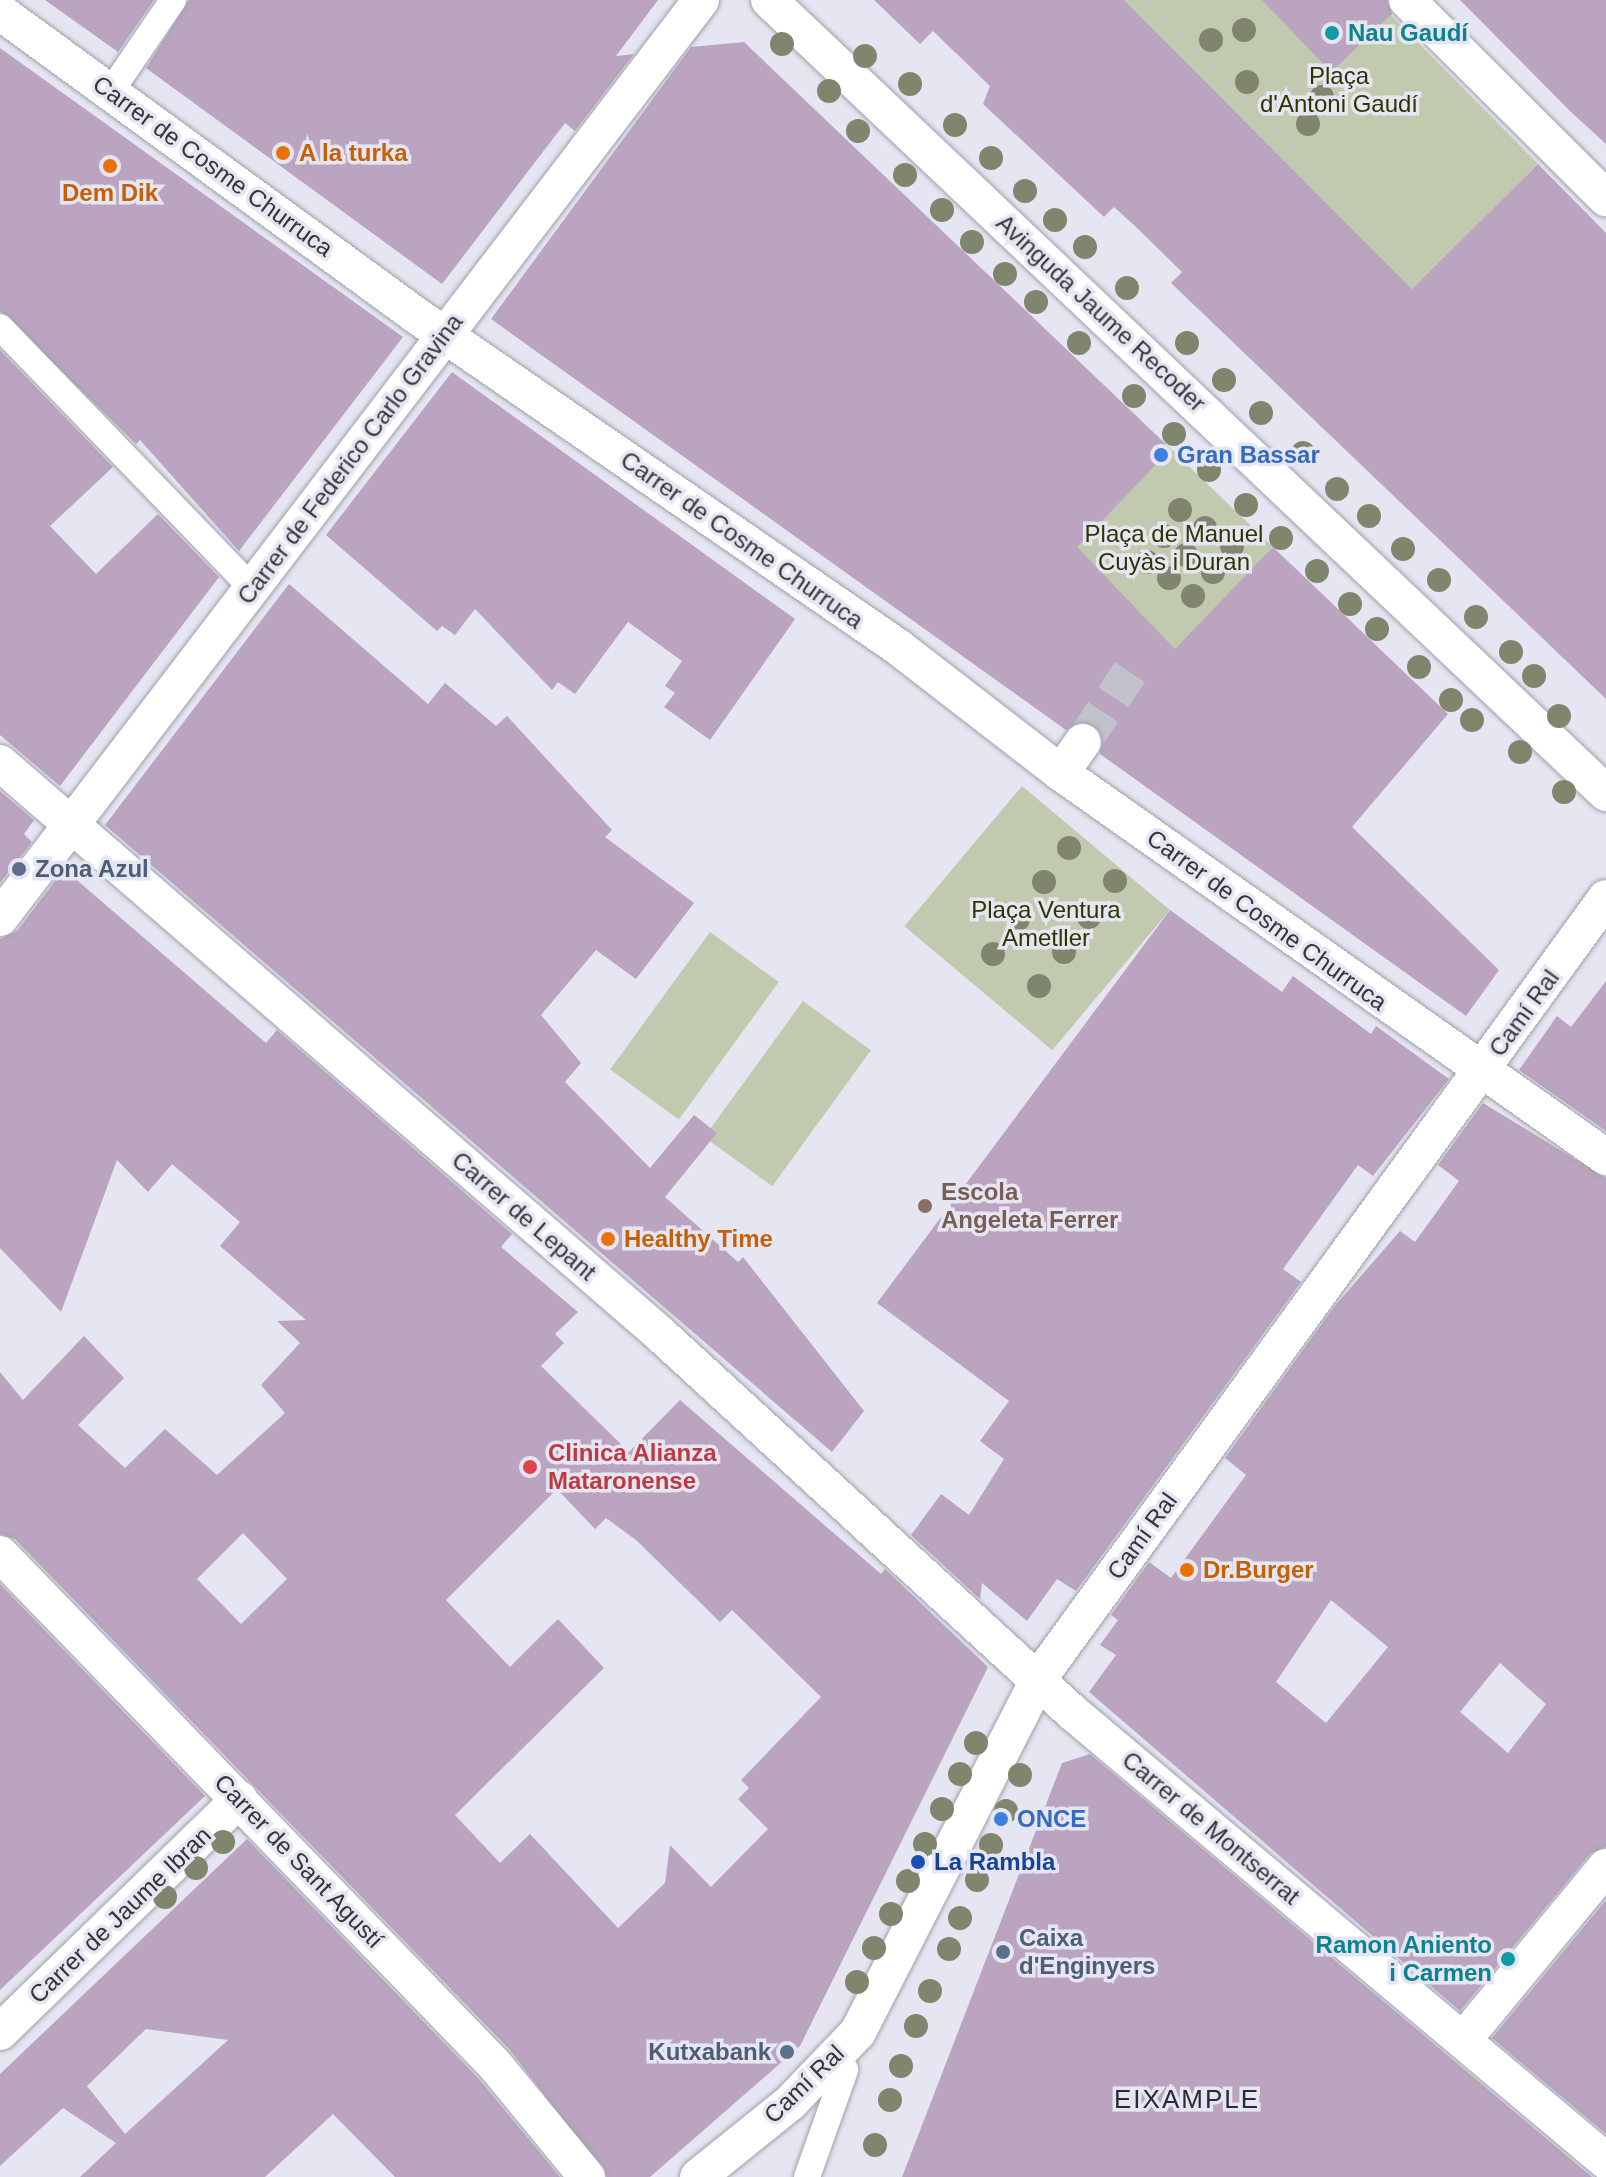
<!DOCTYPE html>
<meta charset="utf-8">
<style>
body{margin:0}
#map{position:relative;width:1606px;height:2177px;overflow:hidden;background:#e5e6f2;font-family:Helvetica,sans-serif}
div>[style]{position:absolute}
.green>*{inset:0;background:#c1caae;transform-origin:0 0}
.building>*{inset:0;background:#baa4bf}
.minor-tunnel>*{height:36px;margin-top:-18px;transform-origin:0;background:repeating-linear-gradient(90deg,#c2c2cd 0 36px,transparent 0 54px)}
.roads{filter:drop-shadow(0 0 2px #9fa0ab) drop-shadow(0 0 2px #9fa0ab)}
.pedestrian>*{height:26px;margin:-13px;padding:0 13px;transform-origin:13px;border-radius:13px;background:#fff}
.minor>*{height:36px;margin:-18px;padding:0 18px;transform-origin:18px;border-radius:18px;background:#fff}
.trees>*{width:24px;height:24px;margin:-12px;border-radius:50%;background:#7f866d}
.dots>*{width:22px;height:22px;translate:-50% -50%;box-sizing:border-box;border:4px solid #e5e6f2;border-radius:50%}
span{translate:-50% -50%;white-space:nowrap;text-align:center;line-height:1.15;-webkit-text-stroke:7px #e5e6f2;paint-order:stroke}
.culture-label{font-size:24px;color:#0d838f;font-weight:700}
.left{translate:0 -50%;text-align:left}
.right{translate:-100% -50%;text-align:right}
.park-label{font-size:24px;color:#2b3700}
.food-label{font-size:24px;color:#c56008;font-weight:700}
.street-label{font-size:24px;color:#343439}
.shop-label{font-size:24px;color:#366cbe;font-weight:700}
.service-label{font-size:24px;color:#4e5e75;font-weight:700}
.education-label{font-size:24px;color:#785e54;font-weight:700}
.health-label{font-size:24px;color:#be3a42;font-weight:700}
.transit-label{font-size:24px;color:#164399;font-weight:700}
.neighbourhood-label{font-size:26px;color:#2a2b34;letter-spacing:2px}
</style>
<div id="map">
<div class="green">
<div style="clip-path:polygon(1124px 0,1376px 0,1538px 164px,1412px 289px)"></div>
<div style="clip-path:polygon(1171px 449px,1273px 547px,1149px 685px,1110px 658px,1141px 614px,1076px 547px)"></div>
<div style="left:1022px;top:786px;width:193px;height:183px;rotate:40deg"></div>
<div style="left:710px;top:932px;width:85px;height:170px;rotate:36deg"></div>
<div style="left:803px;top:1001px;width:84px;height:168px;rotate:36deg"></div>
</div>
<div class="building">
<div style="clip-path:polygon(45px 0,154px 0,118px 52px)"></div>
<div style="clip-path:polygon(189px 0,658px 0,616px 56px,634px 54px,575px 131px,565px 123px,442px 284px,146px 68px)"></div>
<div style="clip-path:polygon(874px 0,1124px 0,1412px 289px,1538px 164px,1606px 233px,1606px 699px,1171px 283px,1182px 272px,1135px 226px,1114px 207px,1104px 217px,983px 104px,990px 86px,933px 31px,920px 44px)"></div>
<div style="clip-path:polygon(1262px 0,1387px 0,1392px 14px,1331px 72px)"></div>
<div style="clip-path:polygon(1460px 0,1606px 0,1606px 144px,1570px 111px)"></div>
<div style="clip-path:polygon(744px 42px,1171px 449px,1077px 547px,1175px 649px,1273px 547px,1448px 714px,1352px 827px,1499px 970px,1466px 1016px,1100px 754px,1096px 725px,1084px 721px,1066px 730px,491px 319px,691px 47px)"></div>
<div style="clip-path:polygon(0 48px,403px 337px,239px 551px,140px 440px,136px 444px,0 311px)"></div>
<div style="clip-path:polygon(0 350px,113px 467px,50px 526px,96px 574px,158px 514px,219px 577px,60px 786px,0 735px)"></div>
<div style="clip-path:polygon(452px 372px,795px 619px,710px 740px,664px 707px,675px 693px,665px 686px,682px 661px,628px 622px,575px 694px,558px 682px,552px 690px,475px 609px,455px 635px,442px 626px,437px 631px,326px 535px)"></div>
<div style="clip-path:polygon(289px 584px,428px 704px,445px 683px,496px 726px,507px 716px,612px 830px,605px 837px,694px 903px,636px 979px,596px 950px,541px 1015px,581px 1063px,565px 1082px,650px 1168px,694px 1115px,717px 1133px,665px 1197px,738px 1262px,743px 1257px,864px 1411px,832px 1452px,105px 825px)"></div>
<div style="clip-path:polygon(0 791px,34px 820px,24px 834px,32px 842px,0 883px)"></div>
<div style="clip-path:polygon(evenodd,64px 869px,266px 1043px,277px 1030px,512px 1234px,501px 1247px,578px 1312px,555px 1334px,564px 1343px,541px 1366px,629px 1452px,680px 1400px,881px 1574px,885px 1569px,988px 1667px,800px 2046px,650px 2177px,607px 2177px,510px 2050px,15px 1539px,0 1534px,0 1372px,23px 1400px,84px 1336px,124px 1378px,78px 1425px,125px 1468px,165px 1429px,217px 1475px,285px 1413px,261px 1385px,300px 1343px,277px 1321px,306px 1320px,220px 1246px,240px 1222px,172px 1164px,148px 1192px,117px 1160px,61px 1312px,0 1248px,0 939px,17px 931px,64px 869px,557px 1489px,595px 1529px,606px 1518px,636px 1540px,720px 1622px,732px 1610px,821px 1697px,741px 1780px,749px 1788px,738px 1799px,768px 1829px,711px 1887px,670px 1845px,665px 1883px,618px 1928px,530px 1834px,500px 1863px,455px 1815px,604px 1668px,558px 1619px,510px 1667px,446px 1600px,557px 1489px,64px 869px,243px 1533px,287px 1579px,241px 1624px,197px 1579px,243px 1533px)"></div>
<div style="clip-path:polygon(1170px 910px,1282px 992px,1293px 976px,1371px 1034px,1376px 1026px,1449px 1079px,1373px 1176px,1358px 1165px,1283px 1269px,1301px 1282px,1076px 1591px,1057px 1579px,1027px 1621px,982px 1583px,980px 1599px,911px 1535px,941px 1494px,969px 1515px,1004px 1459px,980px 1441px,1009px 1401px,877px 1303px)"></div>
<div style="clip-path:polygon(1606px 981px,1606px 1131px,1519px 1070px,1557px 1016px,1571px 1027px)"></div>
<div style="clip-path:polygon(evenodd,1483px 1103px,1606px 1178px,1606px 1847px,1590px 1854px,1460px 2011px,1089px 1692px,1116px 1655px,1100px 1645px,1118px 1620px,1111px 1615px,1149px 1562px,1171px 1578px,1246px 1475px,1225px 1458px,1334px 1307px,1400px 1231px,1415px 1242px,1459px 1181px,1438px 1165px,1483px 1103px,1331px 1600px,1388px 1647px,1326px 1723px,1276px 1682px,1331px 1600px,1483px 1103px,1500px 1663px,1546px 1704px,1508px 1753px,1460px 1712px,1500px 1663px)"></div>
<div style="clip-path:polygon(0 1584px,205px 1796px,0 1990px)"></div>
<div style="clip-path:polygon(1090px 1754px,1592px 2177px,902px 2177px,1062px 1763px)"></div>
<div style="clip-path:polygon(evenodd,247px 1839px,479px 2079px,560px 2177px,395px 2177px,333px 2114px,265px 2177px,80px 2177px,116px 2143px,63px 2108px,0 2166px,0 2074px,247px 1839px,146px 2029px,228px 2040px,125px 2134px,87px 2086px,146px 2029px)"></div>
<div style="clip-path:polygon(1606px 1900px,1606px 2134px,1492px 2038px)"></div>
</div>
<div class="minor-tunnel">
<div style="left:1083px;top:742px;width:84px;rotate:-56.1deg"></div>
</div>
<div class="roads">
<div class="pedestrian">
<div style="left:111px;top:91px;width:110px;rotate:-55.7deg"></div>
<div style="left:0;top:327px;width:363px;rotate:46deg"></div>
<div style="left:807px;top:2177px;width:114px;rotate:-70.4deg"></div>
</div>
<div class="minor">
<div style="left:769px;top:0;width:1153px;rotate:43.45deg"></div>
<div style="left:1407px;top:0;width:281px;rotate:44.9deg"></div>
<div style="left:0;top:12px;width:516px;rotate:36.09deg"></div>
<div style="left:417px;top:316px;width:584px;rotate:34.53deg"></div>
<div style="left:898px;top:647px;width:206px;rotate:37.7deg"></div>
<div style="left:1061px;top:773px;width:667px;rotate:35.17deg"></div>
<div style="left:0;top:763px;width:873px;rotate:40.86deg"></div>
<div style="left:660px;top:1334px;width:559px;rotate:42.54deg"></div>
<div style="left:1072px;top:1712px;width:698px;rotate:40.06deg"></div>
<div style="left:1061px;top:773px;width:38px;rotate:-55deg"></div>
<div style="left:0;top:918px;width:1155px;rotate:-52.63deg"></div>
<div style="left:0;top:1554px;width:711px;rotate:45.91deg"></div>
<div style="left:495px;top:2065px;width:145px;rotate:50.6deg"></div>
<div style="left:0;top:2032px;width:334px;rotate:-44.2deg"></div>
<div style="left:1464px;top:2039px;width:223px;rotate:-50.5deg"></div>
<div style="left:698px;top:2177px;width:118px;rotate:-38.8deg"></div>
<div style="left:790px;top:2103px;width:98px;rotate:-46.2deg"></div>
<div style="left:858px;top:2032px;width:398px;rotate:-62.9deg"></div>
<div style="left:1039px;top:1678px;width:964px;rotate:-53.99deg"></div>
</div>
</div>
<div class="trees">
<div style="left:1244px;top:30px"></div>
<div style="left:1211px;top:40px"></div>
<div style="left:782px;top:44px"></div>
<div style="left:865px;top:56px"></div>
<div style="left:1247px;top:82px"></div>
<div style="left:910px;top:84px"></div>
<div style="left:829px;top:91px"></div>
<div style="left:1322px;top:97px"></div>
<div style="left:1308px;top:124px"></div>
<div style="left:955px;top:125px"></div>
<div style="left:858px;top:131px"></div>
<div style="left:991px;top:158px"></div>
<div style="left:905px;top:175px"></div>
<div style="left:1025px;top:191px"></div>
<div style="left:942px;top:210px"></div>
<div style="left:1055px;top:220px"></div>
<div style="left:972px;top:242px"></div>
<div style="left:1085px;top:247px"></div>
<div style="left:1005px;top:274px"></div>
<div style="left:1127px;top:288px"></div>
<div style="left:1036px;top:302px"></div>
<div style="left:1079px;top:343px"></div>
<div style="left:1187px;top:343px"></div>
<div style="left:1224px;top:380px"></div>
<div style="left:1134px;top:396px"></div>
<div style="left:1261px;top:413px"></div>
<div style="left:1174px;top:434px"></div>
<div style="left:1303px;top:453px"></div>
<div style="left:1209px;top:470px"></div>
<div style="left:1337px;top:489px"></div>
<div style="left:1246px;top:505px"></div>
<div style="left:1180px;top:510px"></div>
<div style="left:1369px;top:516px"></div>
<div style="left:1205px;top:528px"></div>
<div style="left:1164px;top:536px"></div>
<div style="left:1281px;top:538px"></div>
<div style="left:1232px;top:546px"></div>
<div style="left:1403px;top:549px"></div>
<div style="left:1186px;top:555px"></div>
<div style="left:1147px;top:562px"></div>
<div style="left:1317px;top:571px"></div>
<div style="left:1213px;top:572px"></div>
<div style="left:1169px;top:578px"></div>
<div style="left:1439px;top:580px"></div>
<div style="left:1193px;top:596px"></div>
<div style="left:1350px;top:604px"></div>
<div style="left:1476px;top:617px"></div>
<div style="left:1377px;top:629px"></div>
<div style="left:1511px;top:652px"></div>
<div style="left:1419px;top:667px"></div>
<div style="left:1534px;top:676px"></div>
<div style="left:1451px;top:700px"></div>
<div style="left:1559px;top:716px"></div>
<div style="left:1472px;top:720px"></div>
<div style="left:1520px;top:752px"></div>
<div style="left:1564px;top:792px"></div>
<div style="left:1069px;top:848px"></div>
<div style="left:1115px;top:881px"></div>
<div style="left:1044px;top:882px"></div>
<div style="left:1089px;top:917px"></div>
<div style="left:1018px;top:919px"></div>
<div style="left:1064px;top:952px"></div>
<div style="left:993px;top:954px"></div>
<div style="left:1039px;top:986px"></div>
<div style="left:976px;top:1743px"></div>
<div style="left:960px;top:1774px"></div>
<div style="left:1020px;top:1775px"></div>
<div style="left:942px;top:1809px"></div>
<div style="left:1006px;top:1811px"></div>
<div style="left:223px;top:1842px"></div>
<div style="left:925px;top:1844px"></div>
<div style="left:991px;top:1845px"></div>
<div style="left:196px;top:1868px"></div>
<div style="left:977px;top:1880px"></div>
<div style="left:908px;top:1881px"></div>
<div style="left:165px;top:1897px"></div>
<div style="left:891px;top:1914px"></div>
<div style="left:960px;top:1918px"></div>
<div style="left:874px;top:1948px"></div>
<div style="left:949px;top:1949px"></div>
<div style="left:857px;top:1982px"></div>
<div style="left:930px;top:1991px"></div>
<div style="left:916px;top:2026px"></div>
<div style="left:901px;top:2066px"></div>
<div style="left:890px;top:2100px"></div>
<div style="left:875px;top:2145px"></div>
</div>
<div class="dots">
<div style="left:1332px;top:33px;background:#0f9aa8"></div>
<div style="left:283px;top:153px;background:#e8710a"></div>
<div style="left:110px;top:166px;background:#e8710a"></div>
<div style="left:1161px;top:455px;background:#3f7fe0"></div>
<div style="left:19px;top:869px;background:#5c6f8a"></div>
<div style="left:925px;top:1206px;background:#8d6e63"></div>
<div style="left:608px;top:1239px;background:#e8710a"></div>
<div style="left:530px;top:1467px;background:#e0444e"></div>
<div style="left:1187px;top:1570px;background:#e8710a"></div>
<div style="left:1001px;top:1819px;background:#3f7fe0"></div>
<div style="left:918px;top:1862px;background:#1a4fb4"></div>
<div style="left:1003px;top:1952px;background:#5c6f8a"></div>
<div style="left:1508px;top:1959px;background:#0f9aa8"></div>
<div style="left:787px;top:2052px;background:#5c6f8a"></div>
</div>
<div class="culture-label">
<span class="left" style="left:1348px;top:33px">Nau Gaudí</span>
<span class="right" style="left:1492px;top:1959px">Ramon Aniento<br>i Carmen</span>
</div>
<div class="park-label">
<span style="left:1339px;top:90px">Plaça<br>d'Antoni Gaudí</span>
<span style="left:1174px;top:548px">Plaça de Manuel<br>Cuyàs i Duran</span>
<span style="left:1046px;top:924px">Plaça Ventura<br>Ametller</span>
</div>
<div class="food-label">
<span class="left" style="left:299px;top:153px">A la turka</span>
<span style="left:110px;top:193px">Dem Dik</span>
<span class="left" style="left:624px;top:1239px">Healthy Time</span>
<span class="left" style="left:1203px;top:1570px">Dr.Burger</span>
</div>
<div class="street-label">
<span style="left:213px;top:166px;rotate:36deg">Carrer de Cosme Churruca</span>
<span style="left:1101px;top:313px;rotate:43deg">Avinguda Jaume Recoder</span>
<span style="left:350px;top:459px;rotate:-53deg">Carrer de Federico Carlo Gravina</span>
<span style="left:742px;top:540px;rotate:35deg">Carrer de Cosme Churruca</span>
<span style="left:1267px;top:920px;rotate:36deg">Carrer de Cosme Churruca</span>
<span style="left:1524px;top:1013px;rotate:-54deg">Camí Ral</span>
<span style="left:524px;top:1216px;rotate:41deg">Carrer de Lepant</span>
<span style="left:1142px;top:1536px;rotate:-54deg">Camí Ral</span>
<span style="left:1211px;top:1828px;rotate:40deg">Carrer de Montserrat</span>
<span style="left:299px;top:1861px;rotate:46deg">Carrer de Sant Agustí</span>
<span style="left:120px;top:1915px;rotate:-44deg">Carrer de Jaume Ibran</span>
<span style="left:804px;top:2084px;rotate:-44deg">Camí Ral</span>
</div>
<div class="shop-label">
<span class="left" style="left:1177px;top:455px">Gran Bassar</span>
<span class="left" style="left:1017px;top:1819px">ONCE</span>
</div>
<div class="service-label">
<span class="left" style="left:35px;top:869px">Zona Azul</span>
<span class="left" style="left:1019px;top:1952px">Caixa<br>d'Enginyers</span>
<span class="right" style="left:771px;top:2052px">Kutxabank</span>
</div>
<div class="education-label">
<span class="left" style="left:941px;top:1206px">Escola<br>Angeleta Ferrer</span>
</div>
<div class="health-label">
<span class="left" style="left:548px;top:1467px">Clinica Alianza<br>Mataronense</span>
</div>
<div class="transit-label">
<span class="left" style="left:934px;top:1862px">La Rambla</span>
</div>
<div class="neighbourhood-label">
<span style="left:1187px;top:2100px">EIXAMPLE</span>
</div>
</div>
